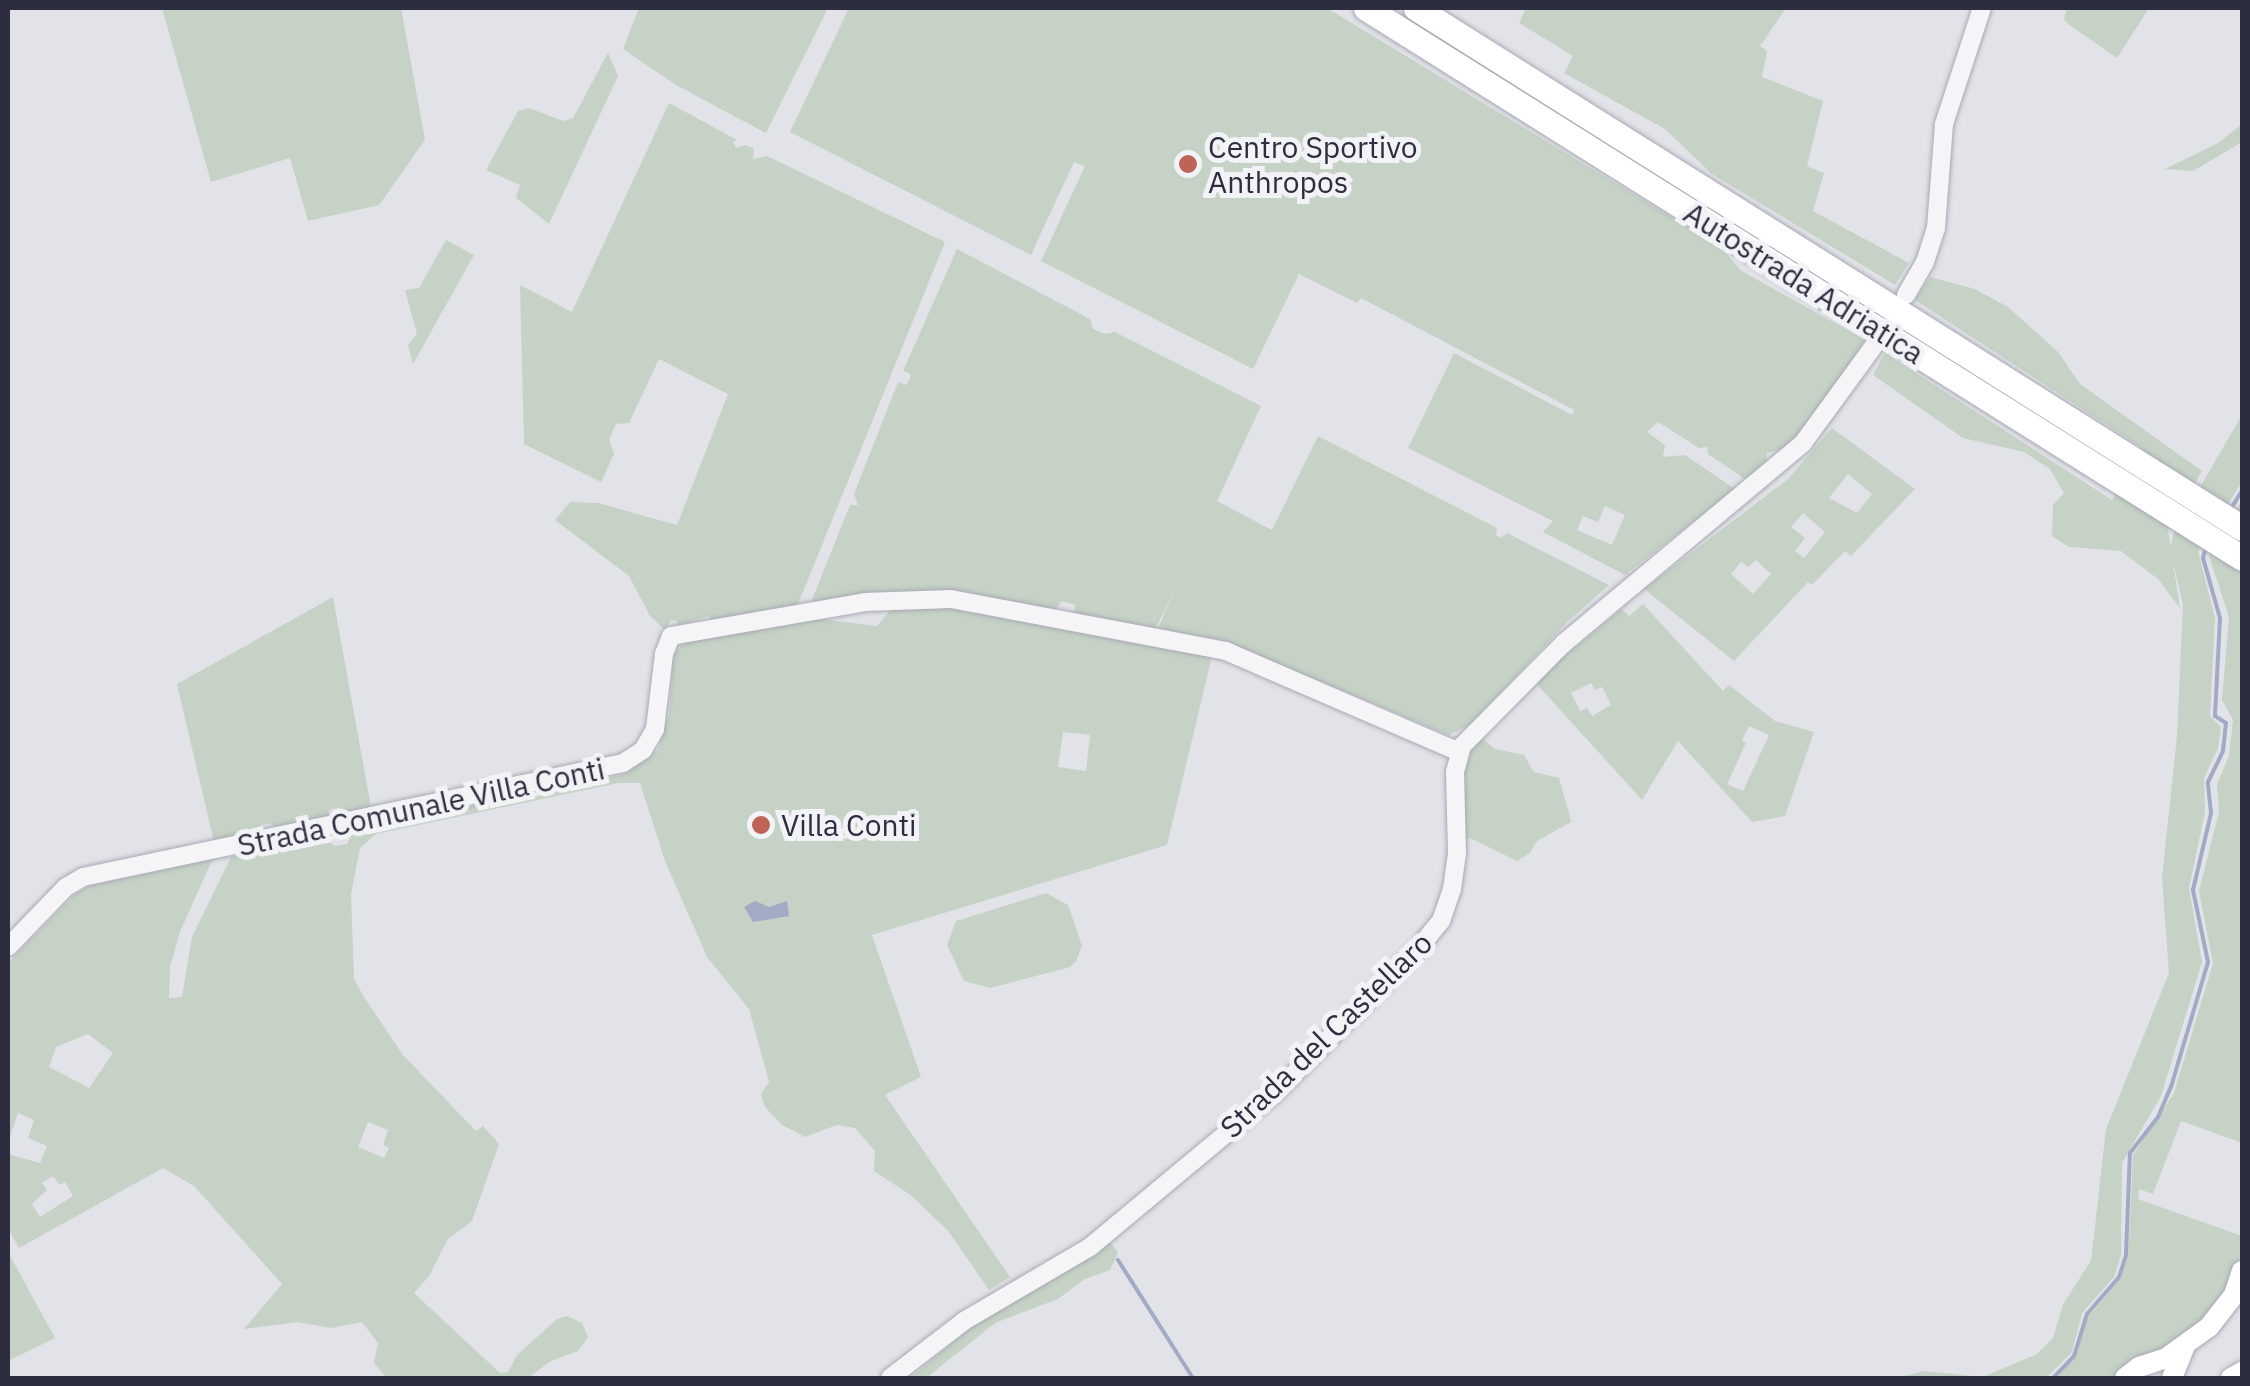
<!DOCTYPE html>
<style>
body{margin:0}
#map{position:relative;width:2250px;height:1386px;overflow:hidden;background:#e2e3e9;font-family:"IBM Plex Sans",sans-serif}
div>[style]{position:absolute}
.green>*{inset:0;background:#c5d2c5}
.water>*{inset:0;background:#a2aac5}
.stream>*{height:4px;margin:-2px;padding:0 2px;transform-origin:2px;border-radius:2px;background:#a2aac5}
.roads{filter:drop-shadow(0 0 2px #a8a9b3) drop-shadow(0 0 2px #a8a9b3)}
.tertiary>*{height:18px;margin:-9px;padding:0 9px;transform-origin:9px;border-radius:9px;background:#f5f5f8}
.secondary>*{height:20px;margin:-10px;padding:0 10px;transform-origin:10px;border-radius:10px;background:#fff}
.motorway>*{height:25px;margin:-12.5px;padding:0 12.5px;transform-origin:12.5px;border-radius:12.5px;background:#fff}
.dots>*{width:28px;height:28px;translate:-50% -50%;box-sizing:border-box;border:5px solid #f2f3f7;border-radius:50%}
span{translate:-50% -50%;white-space:nowrap;text-align:center;line-height:1.15;-webkit-text-stroke:10px #f2f3f7;paint-order:stroke}
.poi-label{font-size:30px;color:#2c2e3f}
.left{translate:0 -50%;text-align:left}
.street-label{font-size:30px;color:#2c2e3f}
.frame{position:absolute;inset:0;border:10px solid #2c2e3f;pointer-events:none}
</style>
<div id="map">
<div class="green">
<div style="clip-path:polygon(162px 8px,401px 8px,425px 140px,379px 205px,308px 221px,290px 158px,211px 182px)"></div>
<div style="clip-path:polygon(639px 8px,828px 8px,766px 133px,676px 85px,623px 49px)"></div>
<div style="clip-path:polygon(evenodd,849px 8px,1327px 8px,1722px 248px,1740px 270px,1865px 340px,1811px 421px,1782px 449px,1767px 453px,1766px 462px,1745px 479px,1708px 454px,1707px 447px,1699px 448px,1658px 422px,1647px 432px,1665px 445px,1663px 457px,1685px 455px,1735px 489px,1625px 575px,1543px 532px,1553px 521px,1408px 448px,1454px 353px,1572px 415px,1574px 410px,1361px 298px,1357px 303px,1299px 274px,1253px 369px,1041px 261px,1085px 166px,1074px 162px,1031px 255px,790px 132px,849px 8px,1605px 506px,1625px 515px,1612px 545px,1577px 530px,1583px 516px,1598px 522px,1605px 506px)"></div>
<div style="clip-path:polygon(1526px 8px,1786px 8px,1760px 46px,1767px 51px,1762px 77px,1823px 101px,1807px 166px,1824px 173px,1813px 211px,1909px 263px,1895px 285px,1712px 174px,1665px 129px,1564px 73px,1573px 56px,1519px 23px)"></div>
<div style="clip-path:polygon(2067px 8px,2149px 8px,2117px 58px,2068px 24px,2064px 19px)"></div>
<div style="clip-path:polygon(608px 53px,618px 76px,549px 224px,516px 198px,520px 185px,486px 170px,518px 111px,529px 108px,563px 121px,573px 118px)"></div>
<div style="clip-path:polygon(669px 103px,737px 140px,733px 142px,736px 148px,746px 145px,754px 149px,753px 159px,767px 156px,945px 242px,796px 609px,711px 621px,709px 616px,677px 626px,677px 621px,671px 620px,665px 630px,650px 616px,629px 576px,555px 520px,570px 502px,598px 503px,677px 525px,728px 394px,659px 359px,629px 423px,616px 424px,609px 439px,614px 454px,601px 482px,524px 444px,520px 285px,572px 312px)"></div>
<div style="clip-path:polygon(2242px 124px,2242px 142px,2227px 151px,2193px 171px,2165px 169px,2218px 143px)"></div>
<div style="clip-path:polygon(446px 240px,474px 255px,413px 364px,408px 345px,417px 334px,405px 290px,419px 288px)"></div>
<div style="clip-path:polygon(957px 249px,1090px 319px,1093px 329px,1106px 334px,1115px 332px,1261px 406px,1217px 501px,1272px 530px,1318px 436px,1497px 528px,1496px 535px,1501px 538px,1507px 533px,1609px 585px,1567px 622px,1470px 725px,1449px 735px,1220px 640px,1158px 628px,1175px 589px,1156px 628px,1075px 615px,1075px 605px,1062px 601px,1053px 612px,947px 593px,872px 592px,810px 605px,850px 505px,858px 505px,854px 494px,898px 382px,906px 385px,909px 380px,911px 374px,903px 371px)"></div>
<div style="clip-path:polygon(1930px 277px,1975px 289px,2008px 307px,2058px 352px,2080px 384px,2202px 471px,2168px 530px,2180px 608px,2158px 579px,2121px 551px,2069px 547px,2052px 536px,2053px 505px,2064px 493px,2050px 469px,2024px 452px,1963px 438px,1873px 375px,1885px 353px,2112px 500px,2144px 449px,1915px 300px)"></div>
<div style="clip-path:polygon(2242px 415px,2242px 482px,2198px 551px,2215px 618px,2210px 716px,2221px 727px,2218px 748px,2204px 778px,2205px 812px,2189px 888px,2202px 962px,2161px 1096px,2122px 1163px,2121px 1255px,2114px 1277px,2082px 1313px,2072px 1352px,2046px 1378px,1896px 1378px,1924px 1371px,1983px 1377px,2037px 1354px,2053px 1338px,2063px 1304px,2091px 1261px,2106px 1129px,2169px 973px,2162px 878px,2177px 736px,2183px 605px,2170px 549px,2174px 532px)"></div>
<div style="clip-path:polygon(evenodd,1832px 428px,1915px 489px,1851px 556px,1845px 551px,1812px 585px,1808px 582px,1734px 661px,1644px 589px,1788px 479px,1832px 428px,1848px 474px,1872px 494px,1857px 513px,1829px 498px,1848px 474px,1832px 428px,1803px 513px,1825px 532px,1804px 558px,1795px 551px,1805px 538px,1791px 527px,1803px 513px,1832px 428px,1756px 560px,1771px 574px,1753px 594px,1731px 574px,1741px 562px,1748px 567px,1756px 560px)"></div>
<div style="clip-path:polygon(2242px 500px,2242px 1143px,2181px 1121px,2153px 1194px,2139px 1189px,2138px 1199px,2242px 1236px,2242px 1249px,2234px 1277px,2212px 1310px,2162px 1353px,2116px 1378px,2056px 1378px,2075px 1357px,2088px 1317px,2120px 1279px,2128px 1257px,2133px 1155px,2174px 1093px,2213px 963px,2199px 891px,2219px 812px,2217px 784px,2229px 756px,2233px 720px,2222px 700px,2229px 617px,2209px 556px)"></div>
<div style="clip-path:polygon(333px 597px,372px 813px,343px 818px,340px 807px,329px 810px,330px 821px,275px 828px,270px 823px,261px 825px,262px 831px,214px 842px,177px 684px)"></div>
<div style="clip-path:polygon(evenodd,1643px 604px,1723px 691px,1729px 685px,1775px 721px,1814px 732px,1785px 816px,1752px 822px,1678px 741px,1642px 800px,1534px 681px,1622px 609px,1629px 616px,1643px 604px,1591px 683px,1595px 690px,1602px 687px,1611px 705px,1592px 716px,1587px 708px,1580px 711px,1571px 693px,1591px 683px,1643px 604px,1749px 726px,1769px 735px,1743px 791px,1727px 784px,1746px 743px,1742px 740px,1749px 726px)"></div>
<div style="clip-path:polygon(evenodd,893px 607px,961px 607px,1212px 656px,1167px 845px,872px 935px,921px 1077px,885px 1095px,1010px 1277px,989px 1290px,949px 1232px,912px 1196px,874px 1171px,875px 1151px,855px 1128px,837px 1125px,805px 1137px,782px 1125px,765px 1107px,761px 1094px,769px 1082px,749px 1009px,707px 957px,665px 861px,640px 783px,618px 783px,376px 834px,360px 848px,351px 894px,354px 979px,364px 997px,403px 1055px,476px 1131px,483px 1126px,499px 1144px,472px 1221px,448px 1239px,429px 1276px,414px 1293px,500px 1373px,508px 1372px,517px 1355px,557px 1319px,567px 1316px,582px 1323px,588px 1337px,578px 1351px,551px 1361px,528px 1378px,387px 1378px,374px 1363px,378px 1343px,362px 1322px,331px 1328px,298px 1322px,244px 1329px,282px 1284px,194px 1186px,163px 1168px,19px 1248px,8px 1228px,8px 1149px,11px 1155px,40px 1163px,47px 1146px,28px 1138px,34px 1120px,18px 1113px,8px 1142px,8px 963px,76px 893px,96px 883px,213px 858px,180px 932px,170px 967px,169px 998px,182px 997px,192px 937px,231px 857px,327px 837px,334px 846px,347px 844px,353px 831px,622px 775px,658px 750px,669px 715px,673px 656px,686px 639px,820px 619px,877px 626px,893px 607px,1063px 732px,1090px 735px,1086px 771px,1058px 767px,1063px 732px,893px 607px,88px 1034px,113px 1053px,89px 1088px,49px 1067px,56px 1047px,88px 1034px,893px 607px,368px 1122px,388px 1130px,383px 1145px,389px 1148px,384px 1158px,358px 1147px,368px 1122px,893px 607px,53px 1176px,60px 1185px,65px 1182px,73px 1196px,40px 1217px,32px 1204px,47px 1190px,42px 1183px,53px 1176px)"></div>
<div style="clip-path:polygon(1482px 738px,1495px 749px,1524px 755px,1534px 772px,1559px 778px,1569px 813px,1571px 822px,1537px 841px,1530px 853px,1517px 861px,1470px 838px,1462px 839px,1462px 773px,1466px 754px)"></div>
<div style="clip-path:polygon(1046px 893px,1068px 905px,1082px 946px,1076px 961px,1070px 967px,990px 988px,964px 981px,947px 945px,956px 921px)"></div>
<div style="clip-path:polygon(1111px 1243px,1118px 1253px,1110px 1270px,1085px 1279px,1058px 1299px,995px 1323px,926px 1378px,910px 1378px,970px 1328px)"></div>
<div style="clip-path:polygon(8px 1252px,55px 1338px,8px 1361px)"></div>
</div>
<div class="water">
<div style="clip-path:polygon(755px 901px,769px 907px,787px 901px,789px 916px,753px 922px,744px 907px)"></div>
</div>
<div class="stream">
<div style="left:2230px;top:510px;width:22px;rotate:-58deg"></div>
<div style="left:1118px;top:1260px;width:140px;rotate:57.6deg"></div>
<div style="left:2053px;top:1378px;width:30px;rotate:-46deg"></div>
<div style="left:2074px;top:1356px;width:44px;rotate:-72.8deg"></div>
<div style="left:2087px;top:1314px;width:49px;rotate:-49.1deg"></div>
<div style="left:2119px;top:1277px;width:23px;rotate:-72deg"></div>
<div style="left:2126px;top:1255px;width:102px;rotate:-87.8deg"></div>
<div style="left:2130px;top:1153px;width:46px;rotate:-52.1deg"></div>
<div style="left:2158px;top:1117px;width:33px;rotate:-67deg"></div>
<div style="left:2171px;top:1087px;width:130px;rotate:-73.5deg"></div>
<div style="left:2208px;top:962px;width:74px;rotate:-101.8deg"></div>
<div style="left:2193px;top:890px;width:79px;rotate:-76.8deg"></div>
<div style="left:2211px;top:813px;width:31px;rotate:-96deg"></div>
<div style="left:2208px;top:782px;width:34px;rotate:-64deg"></div>
<div style="left:2223px;top:751px;width:28px;rotate:-84deg"></div>
<div style="left:2226px;top:723px;width:13px;rotate:-148deg"></div>
<div style="left:2215px;top:716px;width:98px;rotate:-87.1deg"></div>
<div style="left:2220px;top:618px;width:62px;rotate:-105.8deg"></div>
<div style="left:2203px;top:558px;width:11px;rotate:-75deg"></div>
</div>
<div class="roads">
<div class="tertiary">
<div style="left:1906px;top:295px;width:38px;rotate:-60deg"></div>
<div style="left:1925px;top:262px;width:36px;rotate:-72deg"></div>
<div style="left:1936px;top:228px;width:104px;rotate:-85.6deg"></div>
<div style="left:1944px;top:124px;width:122px;rotate:-71.9deg"></div>
<div style="left:8px;top:947px;width:83px;rotate:-46deg"></div>
<div style="left:66px;top:887px;width:20px;rotate:-30deg"></div>
<div style="left:83px;top:877px;width:552px;rotate:-11.92deg"></div>
<div style="left:623px;top:763px;width:24px;rotate:-33deg"></div>
<div style="left:643px;top:750px;width:24px;rotate:-60deg"></div>
<div style="left:655px;top:729px;width:76px;rotate:-83.2deg"></div>
<div style="left:664px;top:654px;width:19px;rotate:-69deg"></div>
<div style="left:671px;top:636px;width:197px;rotate:-9.9deg"></div>
<div style="left:865px;top:602px;width:86px;rotate:-2deg"></div>
<div style="left:951px;top:599px;width:280px;rotate:10.7deg"></div>
<div style="left:1226px;top:651px;width:254px;rotate:23.4deg"></div>
<div style="left:890px;top:1378px;width:93px;rotate:-37.6deg"></div>
<div style="left:964px;top:1321px;width:146px;rotate:-30.4deg"></div>
<div style="left:1090px;top:1247px;width:242px;rotate:-39.8deg"></div>
<div style="left:1276px;top:1092px;width:202px;rotate:-45.2deg"></div>
<div style="left:1418px;top:949px;width:36px;rotate:-51deg"></div>
<div style="left:1441px;top:921px;width:34px;rotate:-71deg"></div>
<div style="left:1452px;top:889px;width:36px;rotate:-82deg"></div>
<div style="left:1457px;top:853px;width:81px;rotate:-91.4deg"></div>
<div style="left:1455px;top:772px;width:27px;rotate:-75deg"></div>
<div style="left:1462px;top:746px;width:145px;rotate:-45.3deg"></div>
<div style="left:1564px;top:643px;width:312px;rotate:-39.9deg"></div>
<div style="left:1803px;top:443px;width:119px;rotate:-53.9deg"></div>
</div>
<div class="secondary">
<div style="left:2125px;top:1378px;width:18px;rotate:-38deg"></div>
<div style="left:2139px;top:1367px;width:28px;rotate:-18deg"></div>
<div style="left:2166px;top:1358px;width:53px;rotate:-35.8deg"></div>
<div style="left:2209px;top:1327px;width:41px;rotate:-52deg"></div>
<div style="left:2234px;top:1295px;width:25px;rotate:-72deg"></div>
<div style="left:2172px;top:1378px;width:35px;rotate:-68deg"></div>
<div style="left:2231px;top:1378px;width:13px;rotate:-29deg"></div>
</div>
<div class="motorway">
<div style="left:1366px;top:8px;width:1034px;rotate:32.12deg"></div>
<div style="left:1416px;top:8px;width:976px;rotate:32.19deg"></div>
</div>
</div>
<div class="dots">
<div style="left:1188px;top:164px;background:#bf6257"></div>
<div style="left:761px;top:825px;background:#bf6257"></div>
</div>
<div class="poi-label">
<span class="left" style="left:1208px;top:164px">Centro Sportivo<br>Anthropos</span>
<span class="left" style="left:781px;top:825px">Villa Conti</span>
</div>
<div class="street-label">
<span style="left:1804px;top:283px;rotate:32deg">Autostrada Adriatica</span>
<span style="left:421px;top:807px;rotate:-12deg">Strada Comunale Villa Conti</span>
<span style="left:1326px;top:1035px;rotate:-44deg">Strada del Castellaro</span>
</div>
<div class="frame"></div>
</div>
